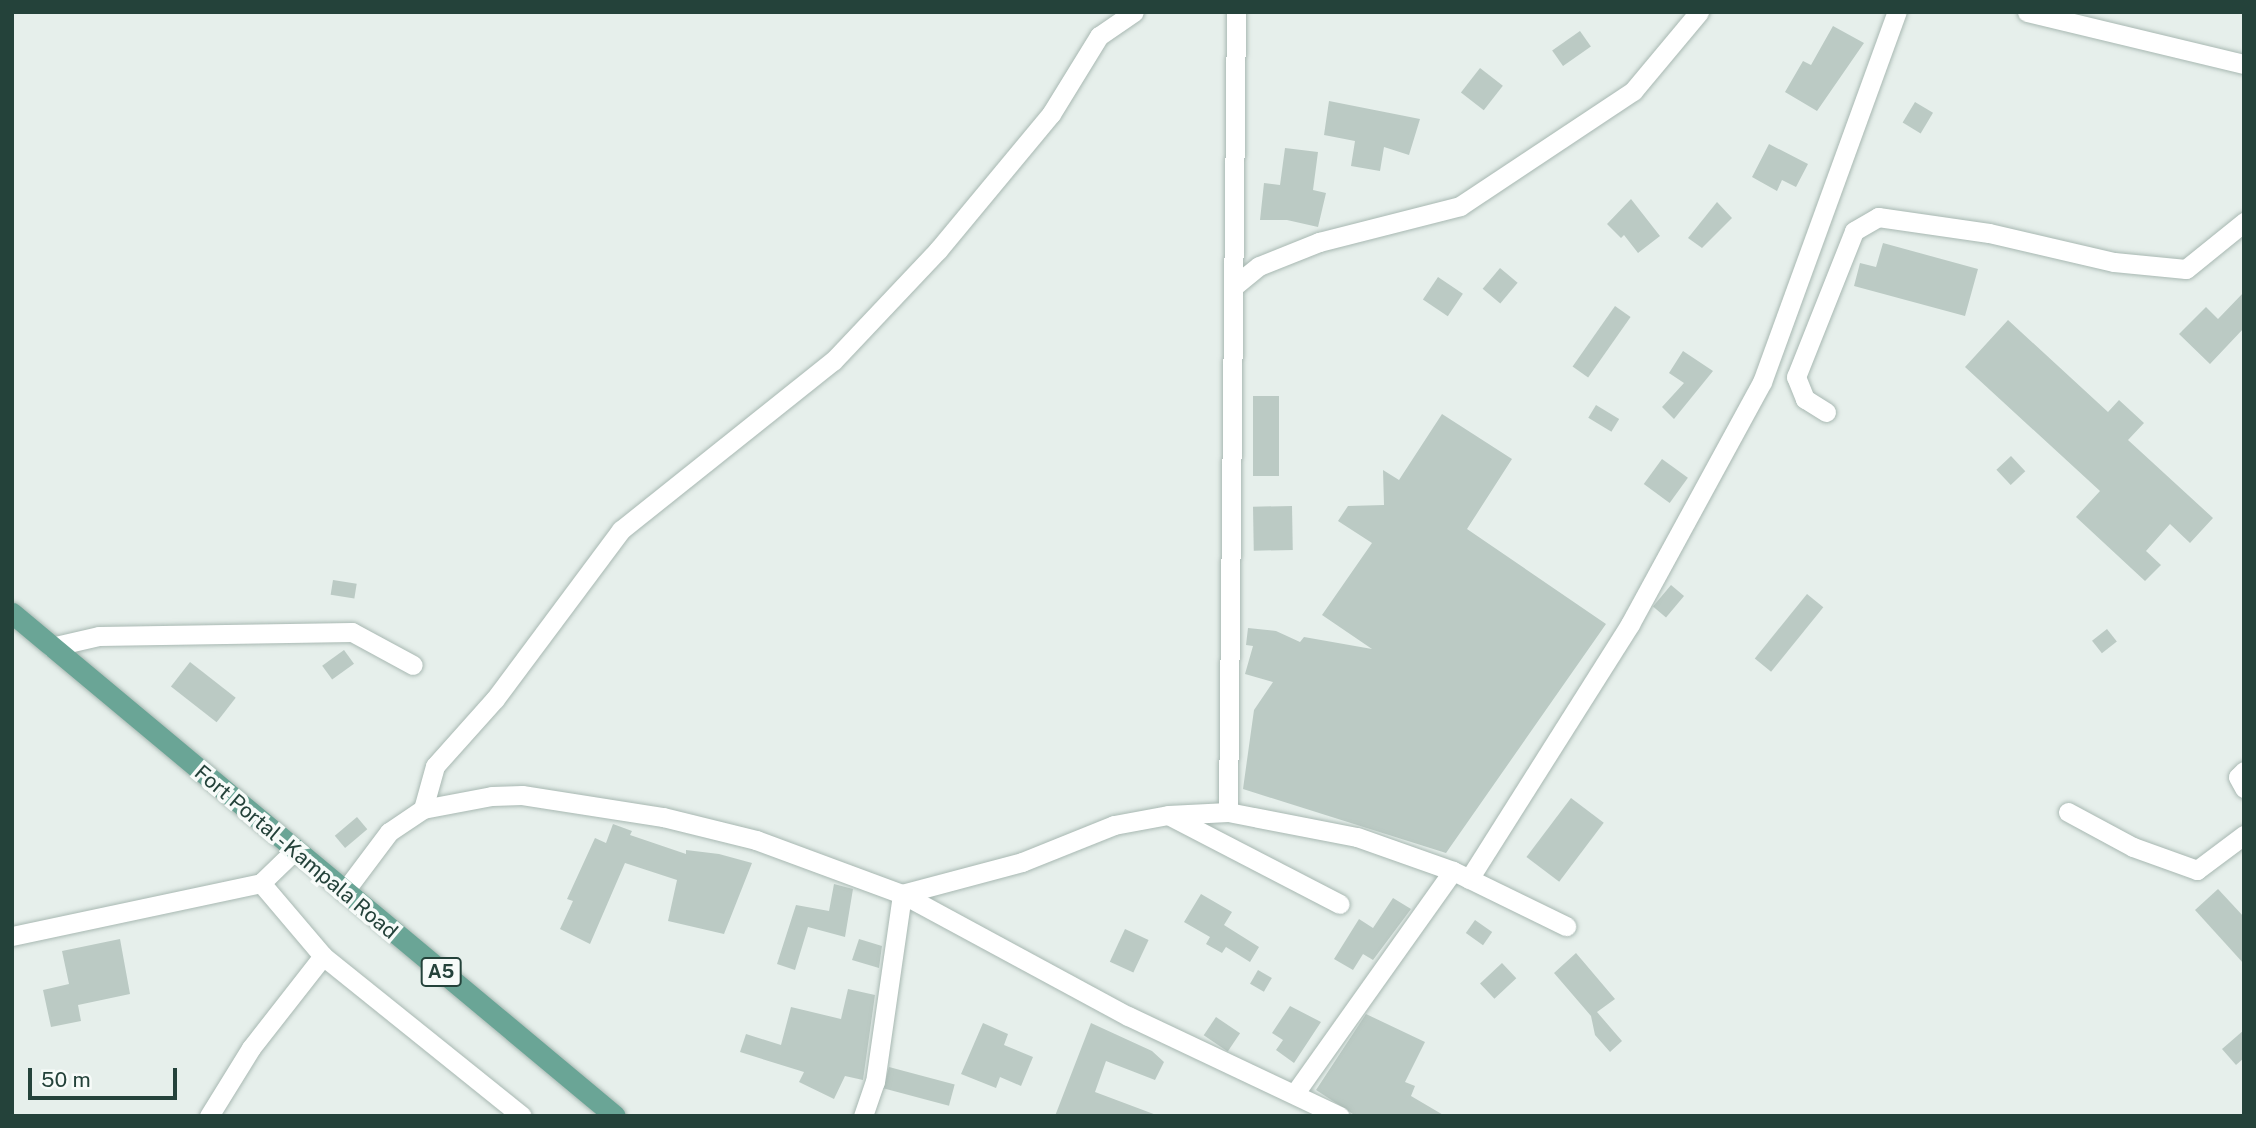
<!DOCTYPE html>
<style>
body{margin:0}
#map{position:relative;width:2256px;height:1128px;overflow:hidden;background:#e6efeb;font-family:"Public Sans",sans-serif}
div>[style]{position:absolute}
.building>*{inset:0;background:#bbcac4;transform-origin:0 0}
.roads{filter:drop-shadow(0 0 2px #a8b8b2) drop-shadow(0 0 2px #a8b8b2)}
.minor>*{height:19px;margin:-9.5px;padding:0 9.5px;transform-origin:9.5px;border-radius:9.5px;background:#fff}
.primary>*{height:21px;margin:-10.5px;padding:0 10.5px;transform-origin:10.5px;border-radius:10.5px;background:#6aa596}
span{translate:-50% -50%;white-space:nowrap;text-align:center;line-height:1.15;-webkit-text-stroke:7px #f7fbf9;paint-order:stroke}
.shield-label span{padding:2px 5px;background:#f7fbf9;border:2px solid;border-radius:5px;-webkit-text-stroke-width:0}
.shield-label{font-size:19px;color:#24423a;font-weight:700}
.street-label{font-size:21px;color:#24423a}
.frame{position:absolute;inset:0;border:14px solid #24423a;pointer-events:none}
.scale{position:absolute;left:28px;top:1068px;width:149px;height:32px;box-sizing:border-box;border:4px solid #24423a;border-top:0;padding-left:9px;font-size:21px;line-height:24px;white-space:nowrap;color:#24423a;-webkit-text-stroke:5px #f7fbf9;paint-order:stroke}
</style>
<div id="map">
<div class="building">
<div style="clip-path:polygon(1833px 26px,1864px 43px,1817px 111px,1785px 92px,1803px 61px,1811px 65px)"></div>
<div style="left:1580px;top:31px;width:19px;height:34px;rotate:55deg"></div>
<div style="left:1480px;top:68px;width:29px;height:31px;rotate:38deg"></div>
<div style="clip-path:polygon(1329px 101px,1420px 119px,1409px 155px,1384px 147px,1380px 171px,1351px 166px,1355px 141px,1324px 135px)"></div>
<div style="left:1915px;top:102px;width:21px;height:24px;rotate:31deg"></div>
<div style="clip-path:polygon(1769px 144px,1808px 164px,1796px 187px,1782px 180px,1777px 191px,1752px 177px)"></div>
<div style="clip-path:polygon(1285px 148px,1318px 152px,1313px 190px,1326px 193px,1318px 227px,1287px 220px,1260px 220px,1264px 183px,1280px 185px)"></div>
<div style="clip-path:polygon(1631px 199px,1660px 236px,1638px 253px,1624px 235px,1621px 238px,1607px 224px)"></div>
<div style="clip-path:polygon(1717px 202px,1732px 218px,1702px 248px,1688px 238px)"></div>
<div style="clip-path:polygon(1883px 243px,1978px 269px,1965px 316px,1854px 286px,1860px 263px,1876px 267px)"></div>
<div style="left:1500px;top:268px;width:23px;height:27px;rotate:40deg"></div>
<div style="left:1438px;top:277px;width:30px;height:27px;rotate:34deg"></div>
<div style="clip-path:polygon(2244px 292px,2244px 328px,2210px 364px,2179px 334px,2206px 307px,2218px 319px)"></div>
<div style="left:1615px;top:306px;width:19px;height:74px;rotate:35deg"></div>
<div style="clip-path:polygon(2008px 320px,2108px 412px,2119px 400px,2144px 423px,2128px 440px,2213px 518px,2190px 543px,2170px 524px,2146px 551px,2161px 565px,2145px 581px,2076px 517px,2100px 491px,1965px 367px)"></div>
<div style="clip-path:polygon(1683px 351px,1713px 371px,1674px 419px,1662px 407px,1684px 383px,1669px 373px)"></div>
<div style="left:1253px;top:396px;width:26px;height:80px"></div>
<div style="left:1596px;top:405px;width:27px;height:15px;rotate:31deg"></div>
<div style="clip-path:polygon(1442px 414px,1512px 459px,1467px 529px,1606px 624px,1446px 853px,1243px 789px,1254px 710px,1273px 682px,1245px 674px,1253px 646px,1246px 645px,1248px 628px,1276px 631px,1300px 642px,1304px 637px,1372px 649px,1322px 615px,1372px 543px,1338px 521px,1348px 506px,1384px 505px,1383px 470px,1399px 480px)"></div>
<div style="left:2011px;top:456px;width:21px;height:20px;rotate:47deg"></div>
<div style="left:1662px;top:459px;width:32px;height:31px;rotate:36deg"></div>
<div style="left:1292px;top:506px;width:44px;height:39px;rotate:89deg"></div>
<div style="left:333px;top:580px;width:24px;height:15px;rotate:9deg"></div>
<div style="left:1671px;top:585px;width:17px;height:28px;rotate:40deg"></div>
<div style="left:1807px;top:594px;width:21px;height:83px;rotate:39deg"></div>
<div style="left:2107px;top:629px;width:16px;height:19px;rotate:52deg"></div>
<div style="left:344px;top:650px;width:17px;height:27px;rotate:54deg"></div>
<div style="left:190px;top:662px;width:58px;height:31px;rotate:38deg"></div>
<div style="left:1571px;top:798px;width:41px;height:74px;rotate:37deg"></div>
<div style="left:357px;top:817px;width:16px;height:29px;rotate:50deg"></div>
<div style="clip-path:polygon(613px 824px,632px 831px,630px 835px,686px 854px,686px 850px,719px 854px,752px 863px,724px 934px,668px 921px,677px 880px,625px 863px,590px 944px,560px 929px,573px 901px,567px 899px,595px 838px,606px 843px)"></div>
<div style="clip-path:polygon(834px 884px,853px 889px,845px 937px,808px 927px,795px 970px,777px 964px,796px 905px,829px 911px)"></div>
<div style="clip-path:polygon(2218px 889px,2244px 917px,2244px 964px,2195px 910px)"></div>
<div style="clip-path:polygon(1201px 894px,1232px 912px,1224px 925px,1259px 947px,1250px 962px,1226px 947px,1222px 953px,1206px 944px,1210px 937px,1184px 922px)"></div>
<div style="clip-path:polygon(1393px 898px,1411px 909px,1373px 960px,1363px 954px,1353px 970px,1334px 959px,1359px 919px,1373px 928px)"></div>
<div style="left:1475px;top:920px;width:21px;height:16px;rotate:35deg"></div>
<div style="left:1125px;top:929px;width:26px;height:36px;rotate:25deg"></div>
<div style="clip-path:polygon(120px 939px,130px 994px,78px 1005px,81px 1021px,51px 1027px,43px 990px,69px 984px,62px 951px)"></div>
<div style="clip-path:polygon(859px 939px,882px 946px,879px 968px,852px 960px)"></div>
<div style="clip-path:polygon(1576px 953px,1615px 999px,1597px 1012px,1622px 1041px,1610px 1052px,1595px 1035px,1591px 1016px,1554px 973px)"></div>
<div style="left:1502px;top:963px;width:21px;height:30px;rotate:47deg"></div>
<div style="left:1258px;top:970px;width:16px;height:16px;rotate:30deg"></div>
<div style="clip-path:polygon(848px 989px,875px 995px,863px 1080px,845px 1076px,834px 1099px,799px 1082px,804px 1072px,740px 1052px,746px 1034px,781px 1045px,791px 1007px,841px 1019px)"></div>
<div style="clip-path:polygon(1290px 1006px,1321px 1022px,1294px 1063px,1276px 1050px,1283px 1040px,1272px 1033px)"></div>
<div style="clip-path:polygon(1366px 1014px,1425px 1042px,1405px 1082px,1415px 1086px,1411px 1096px,1445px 1116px,1356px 1116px,1316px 1090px)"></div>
<div style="left:1216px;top:1017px;width:29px;height:22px;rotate:34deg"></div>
<div style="clip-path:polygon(983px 1023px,1008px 1034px,1004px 1045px,1033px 1057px,1021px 1086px,1000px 1077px,996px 1088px,961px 1074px)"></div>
<div style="clip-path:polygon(1091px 1023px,1152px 1051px,1164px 1062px,1155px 1080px,1106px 1061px,1095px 1092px,1159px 1116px,1055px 1116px)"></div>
<div style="clip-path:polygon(2244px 1030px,2244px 1058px,2236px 1065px,2222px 1049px)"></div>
<div style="left:889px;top:1067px;width:68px;height:22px;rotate:15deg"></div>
</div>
<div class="roads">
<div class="minor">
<div style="left:2027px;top:12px;width:223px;rotate:13.5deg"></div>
<div style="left:1233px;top:287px;width:33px;rotate:-39deg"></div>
<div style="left:1259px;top:266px;width:65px;rotate:-21.8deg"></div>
<div style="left:1319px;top:242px;width:146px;rotate:-14.3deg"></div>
<div style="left:1460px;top:206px;width:208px;rotate:-33.6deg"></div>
<div style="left:1633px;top:91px;width:103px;rotate:-50.1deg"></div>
<div style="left:1826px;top:412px;width:25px;rotate:-148deg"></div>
<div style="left:1805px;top:399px;width:24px;rotate:-112deg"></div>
<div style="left:1796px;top:377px;width:157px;rotate:-68.3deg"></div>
<div style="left:1854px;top:231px;width:28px;rotate:-30deg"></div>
<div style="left:1878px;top:217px;width:112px;rotate:8.2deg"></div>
<div style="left:1989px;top:233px;width:128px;rotate:13.1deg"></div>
<div style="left:2114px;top:262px;width:72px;rotate:5.6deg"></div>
<div style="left:2186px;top:269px;width:75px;rotate:-39deg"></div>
<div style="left:51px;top:647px;width:49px;rotate:-12.9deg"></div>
<div style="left:99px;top:636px;width:253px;rotate:-0.9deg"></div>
<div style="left:352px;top:632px;width:69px;rotate:28.4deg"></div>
<div style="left:2244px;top:771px;width:8px;rotate:135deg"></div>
<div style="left:2238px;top:777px;width:13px;rotate:61deg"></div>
<div style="left:423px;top:809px;width:45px;rotate:-74.4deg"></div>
<div style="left:435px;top:766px;width:90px;rotate:-48.2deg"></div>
<div style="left:495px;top:699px;width:211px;rotate:-53.3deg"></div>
<div style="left:621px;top:530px;width:271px;rotate:-38.6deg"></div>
<div style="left:833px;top:361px;width:153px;rotate:-46.6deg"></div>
<div style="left:938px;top:250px;width:177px;rotate:-50.3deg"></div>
<div style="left:1051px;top:114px;width:92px;rotate:-58.4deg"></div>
<div style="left:1099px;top:36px;width:42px;rotate:-34.4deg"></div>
<div style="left:1228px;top:812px;width:800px;rotate:-89.43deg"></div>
<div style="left:2068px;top:812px;width:74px;rotate:28.3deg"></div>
<div style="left:2133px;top:847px;width:68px;rotate:19.8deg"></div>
<div style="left:2197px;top:870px;width:59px;rotate:-36.7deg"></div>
<div style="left:1170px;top:816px;width:191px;rotate:27.4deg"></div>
<div style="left:1469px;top:879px;width:302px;rotate:-57.7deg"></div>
<div style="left:1630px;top:624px;width:276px;rotate:-61.4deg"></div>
<div style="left:1762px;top:382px;width:394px;rotate:-70deg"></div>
<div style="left:344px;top:892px;width:75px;rotate:-53.1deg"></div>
<div style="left:389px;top:832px;width:41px;rotate:-34.1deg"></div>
<div style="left:423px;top:809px;width:70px;rotate:-10.7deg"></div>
<div style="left:492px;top:796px;width:30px;rotate:-2deg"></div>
<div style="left:522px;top:795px;width:143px;rotate:8.9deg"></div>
<div style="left:663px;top:817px;width:96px;rotate:13.9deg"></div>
<div style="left:756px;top:840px;width:156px;rotate:20.3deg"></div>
<div style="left:902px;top:894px;width:124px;rotate:-14.9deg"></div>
<div style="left:1022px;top:862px;width:99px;rotate:-21.9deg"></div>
<div style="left:1114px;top:825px;width:55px;rotate:-10.5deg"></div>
<div style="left:1168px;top:815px;width:60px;rotate:-2.9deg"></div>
<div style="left:1228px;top:812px;width:131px;rotate:11deg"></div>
<div style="left:1357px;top:837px;width:102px;rotate:19.5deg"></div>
<div style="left:1453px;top:871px;width:126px;rotate:26deg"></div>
<div style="left:12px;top:936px;width:255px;rotate:-12deg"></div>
<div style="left:261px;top:883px;width:46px;rotate:-44.1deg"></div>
<div style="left:323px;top:956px;width:255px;rotate:38.8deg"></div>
<div style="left:1295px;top:1093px;width:272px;rotate:-54.6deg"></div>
<div style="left:209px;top:1116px;width:80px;rotate:-58.3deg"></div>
<div style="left:251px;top:1048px;width:117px;rotate:-52deg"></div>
<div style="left:323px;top:956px;width:96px;rotate:-130.3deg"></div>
<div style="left:863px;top:1116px;width:36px;rotate:-71deg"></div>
<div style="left:875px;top:1082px;width:190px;rotate:-81.8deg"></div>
<div style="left:902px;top:894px;width:257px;rotate:28.4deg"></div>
<div style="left:1128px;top:1016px;width:234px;rotate:25.3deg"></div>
</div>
<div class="primary">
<div style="left:12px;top:613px;width:785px;rotate:39.83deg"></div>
</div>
</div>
<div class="shield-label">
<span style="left:441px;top:972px">A5</span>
</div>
<div class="street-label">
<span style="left:296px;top:852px;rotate:40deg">Fort Portal - Kampala Road</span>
</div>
<div class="frame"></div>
<div class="scale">50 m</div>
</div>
